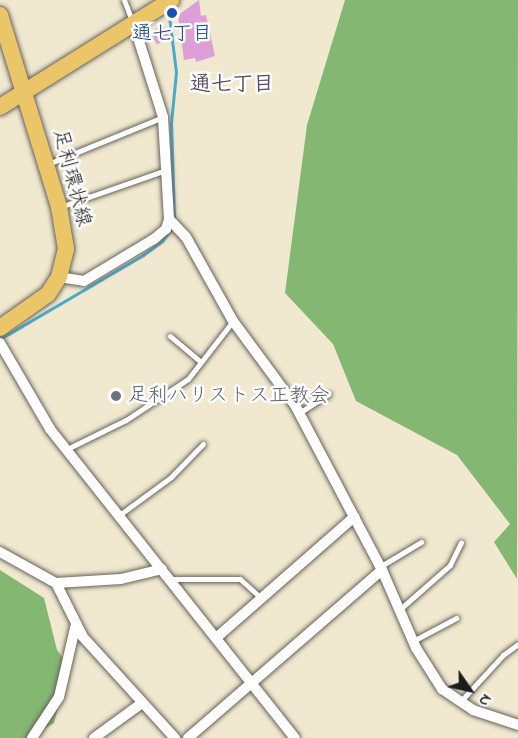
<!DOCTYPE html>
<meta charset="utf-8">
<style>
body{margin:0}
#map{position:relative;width:518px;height:738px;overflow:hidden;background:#f0e8cf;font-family:"Indie Flower","Klee One",sans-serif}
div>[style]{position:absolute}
.forest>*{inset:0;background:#84b772}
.stream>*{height:3px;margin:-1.5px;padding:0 1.5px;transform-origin:1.5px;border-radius:1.5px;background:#4da9cb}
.building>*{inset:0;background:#dca0d8;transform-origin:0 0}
.roads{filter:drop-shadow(0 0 2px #66635b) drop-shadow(0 0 2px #66635b)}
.lane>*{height:5px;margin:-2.5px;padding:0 2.5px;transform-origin:2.5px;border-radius:2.5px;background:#fff}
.street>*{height:10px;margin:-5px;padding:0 5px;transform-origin:5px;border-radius:5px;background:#fff}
.primary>*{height:16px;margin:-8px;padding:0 8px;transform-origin:8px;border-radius:8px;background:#ebc669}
.dots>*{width:16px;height:16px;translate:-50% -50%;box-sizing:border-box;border:3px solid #fff;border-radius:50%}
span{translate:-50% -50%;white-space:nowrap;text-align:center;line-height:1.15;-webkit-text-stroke:5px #fff;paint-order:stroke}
.transit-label{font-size:20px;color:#164399}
.street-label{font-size:20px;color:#1c1c1c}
.worship-label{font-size:20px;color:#5b616d}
.left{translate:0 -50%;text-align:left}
.neighbourhood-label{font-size:21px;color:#5f4a5e;font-weight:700}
.north{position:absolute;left:440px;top:660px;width:60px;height:60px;-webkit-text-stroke:4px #fff;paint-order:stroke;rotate:124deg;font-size:16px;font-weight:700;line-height:24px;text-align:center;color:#1c1c1c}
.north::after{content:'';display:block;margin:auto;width:21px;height:27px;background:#1c1c1c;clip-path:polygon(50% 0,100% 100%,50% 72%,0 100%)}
</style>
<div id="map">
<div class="forest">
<div style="clip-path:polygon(345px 0,518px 0,517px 579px,494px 542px,510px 524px,457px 455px,356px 401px,333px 344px,285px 293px,307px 125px)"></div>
<div style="clip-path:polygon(0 570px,44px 598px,57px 650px,69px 666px,54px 723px,30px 738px,0 738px)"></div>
</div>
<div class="stream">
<div style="left:168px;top:8px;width:64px;rotate:82.9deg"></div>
<div style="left:176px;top:72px;width:51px;rotate:95.6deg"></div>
<div style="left:171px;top:123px;width:97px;rotate:88.2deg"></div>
<div style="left:0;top:339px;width:166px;rotate:-30.4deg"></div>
<div style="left:143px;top:255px;width:24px;rotate:-36deg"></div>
<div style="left:162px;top:241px;width:19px;rotate:-54deg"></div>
</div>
<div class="building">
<div style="clip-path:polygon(199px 0,201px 16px,206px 15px,215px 56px,196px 62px,195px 58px,184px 60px,178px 15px)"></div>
<div style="left:163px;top:25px;width:14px;height:15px;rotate:60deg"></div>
</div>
<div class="roads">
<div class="lane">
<div style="left:124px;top:0;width:22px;rotate:69deg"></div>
<div style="left:48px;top:164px;width:124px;rotate:-22.2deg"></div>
<div style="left:60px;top:207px;width:112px;rotate:-19.2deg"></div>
<div style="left:170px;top:336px;width:40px;rotate:40deg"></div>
<div style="left:299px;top:413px;width:35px;rotate:-33deg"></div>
<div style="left:67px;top:449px;width:66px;rotate:-26.2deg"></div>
<div style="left:126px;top:420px;width:74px;rotate:-33.5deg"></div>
<div style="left:188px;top:379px;width:73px;rotate:-52.2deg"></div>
<div style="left:118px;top:516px;width:66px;rotate:-36.3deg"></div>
<div style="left:171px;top:477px;width:46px;rotate:-45.9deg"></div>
<div style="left:381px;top:566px;width:47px;rotate:-31deg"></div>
<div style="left:169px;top:579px;width:71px"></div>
<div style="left:240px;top:579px;width:28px;rotate:42deg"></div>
<div style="left:399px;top:610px;width:68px;rotate:-41.4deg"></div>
<div style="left:450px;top:565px;width:25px;rotate:-64deg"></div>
<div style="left:413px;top:641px;width:49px;rotate:-28.1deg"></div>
<div style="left:460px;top:702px;width:64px;rotate:-47.5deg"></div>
<div style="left:503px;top:655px;width:19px;rotate:-36deg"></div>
</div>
<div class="street">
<div style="left:169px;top:219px;width:25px;rotate:47deg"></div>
<div style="left:186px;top:237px;width:96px;rotate:60.8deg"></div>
<div style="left:233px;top:321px;width:104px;rotate:53.6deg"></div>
<div style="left:295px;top:405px;width:187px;rotate:62.2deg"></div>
<div style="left:382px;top:570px;width:85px;rotate:66.4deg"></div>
<div style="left:416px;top:648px;width:49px;rotate:57.6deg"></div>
<div style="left:442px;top:689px;width:37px;rotate:34deg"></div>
<div style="left:473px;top:710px;width:47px;rotate:18.4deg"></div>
<div style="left:59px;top:277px;width:25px;rotate:9deg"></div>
<div style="left:84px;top:281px;width:82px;rotate:-31deg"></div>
<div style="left:154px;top:239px;width:16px;rotate:-40deg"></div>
<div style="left:166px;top:229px;width:10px;rotate:-73deg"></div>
<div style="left:169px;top:219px;width:102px;rotate:-93.4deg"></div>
<div style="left:163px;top:117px;width:96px;rotate:-107.5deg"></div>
<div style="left:0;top:343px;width:99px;rotate:59.8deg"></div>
<div style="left:50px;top:429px;width:394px;rotate:51.6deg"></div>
<div style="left:0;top:552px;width:64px;rotate:29deg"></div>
<div style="left:56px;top:583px;width:60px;rotate:63.4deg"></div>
<div style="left:83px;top:637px;width:137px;rotate:47.7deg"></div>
<div style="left:56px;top:583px;width:65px;rotate:-3.5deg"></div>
<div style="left:121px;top:579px;width:42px;rotate:-13.7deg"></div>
<div style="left:216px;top:638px;width:184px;rotate:-41.2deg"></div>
<div style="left:32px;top:738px;width:49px;rotate:-56.6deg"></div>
<div style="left:59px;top:697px;width:75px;rotate:-76.9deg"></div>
<div style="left:94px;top:738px;width:59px;rotate:-36.1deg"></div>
<div style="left:188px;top:738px;width:257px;rotate:-40.9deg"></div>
</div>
<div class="primary">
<div style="left:0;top:15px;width:201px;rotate:72.9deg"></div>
<div style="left:59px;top:207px;width:43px;rotate:80.5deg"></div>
<div style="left:66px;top:249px;width:29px;rotate:104deg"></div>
<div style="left:59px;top:277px;width:20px;rotate:123deg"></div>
<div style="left:48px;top:294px;width:59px;rotate:144.7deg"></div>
<div style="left:0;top:107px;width:202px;rotate:-32deg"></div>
</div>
</div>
<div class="dots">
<div style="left:172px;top:13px;background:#1a4fb4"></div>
<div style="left:116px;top:396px;background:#6b7280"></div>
</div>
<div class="transit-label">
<span style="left:172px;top:34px">通七丁目</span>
</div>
<div class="street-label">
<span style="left:71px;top:178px;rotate:75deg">足利環状線</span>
</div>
<div class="worship-label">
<span class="left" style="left:128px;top:396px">足利ハリストス正教会</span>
</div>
<div class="neighbourhood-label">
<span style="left:232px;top:85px">通七丁目</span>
</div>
<div class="north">N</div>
</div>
